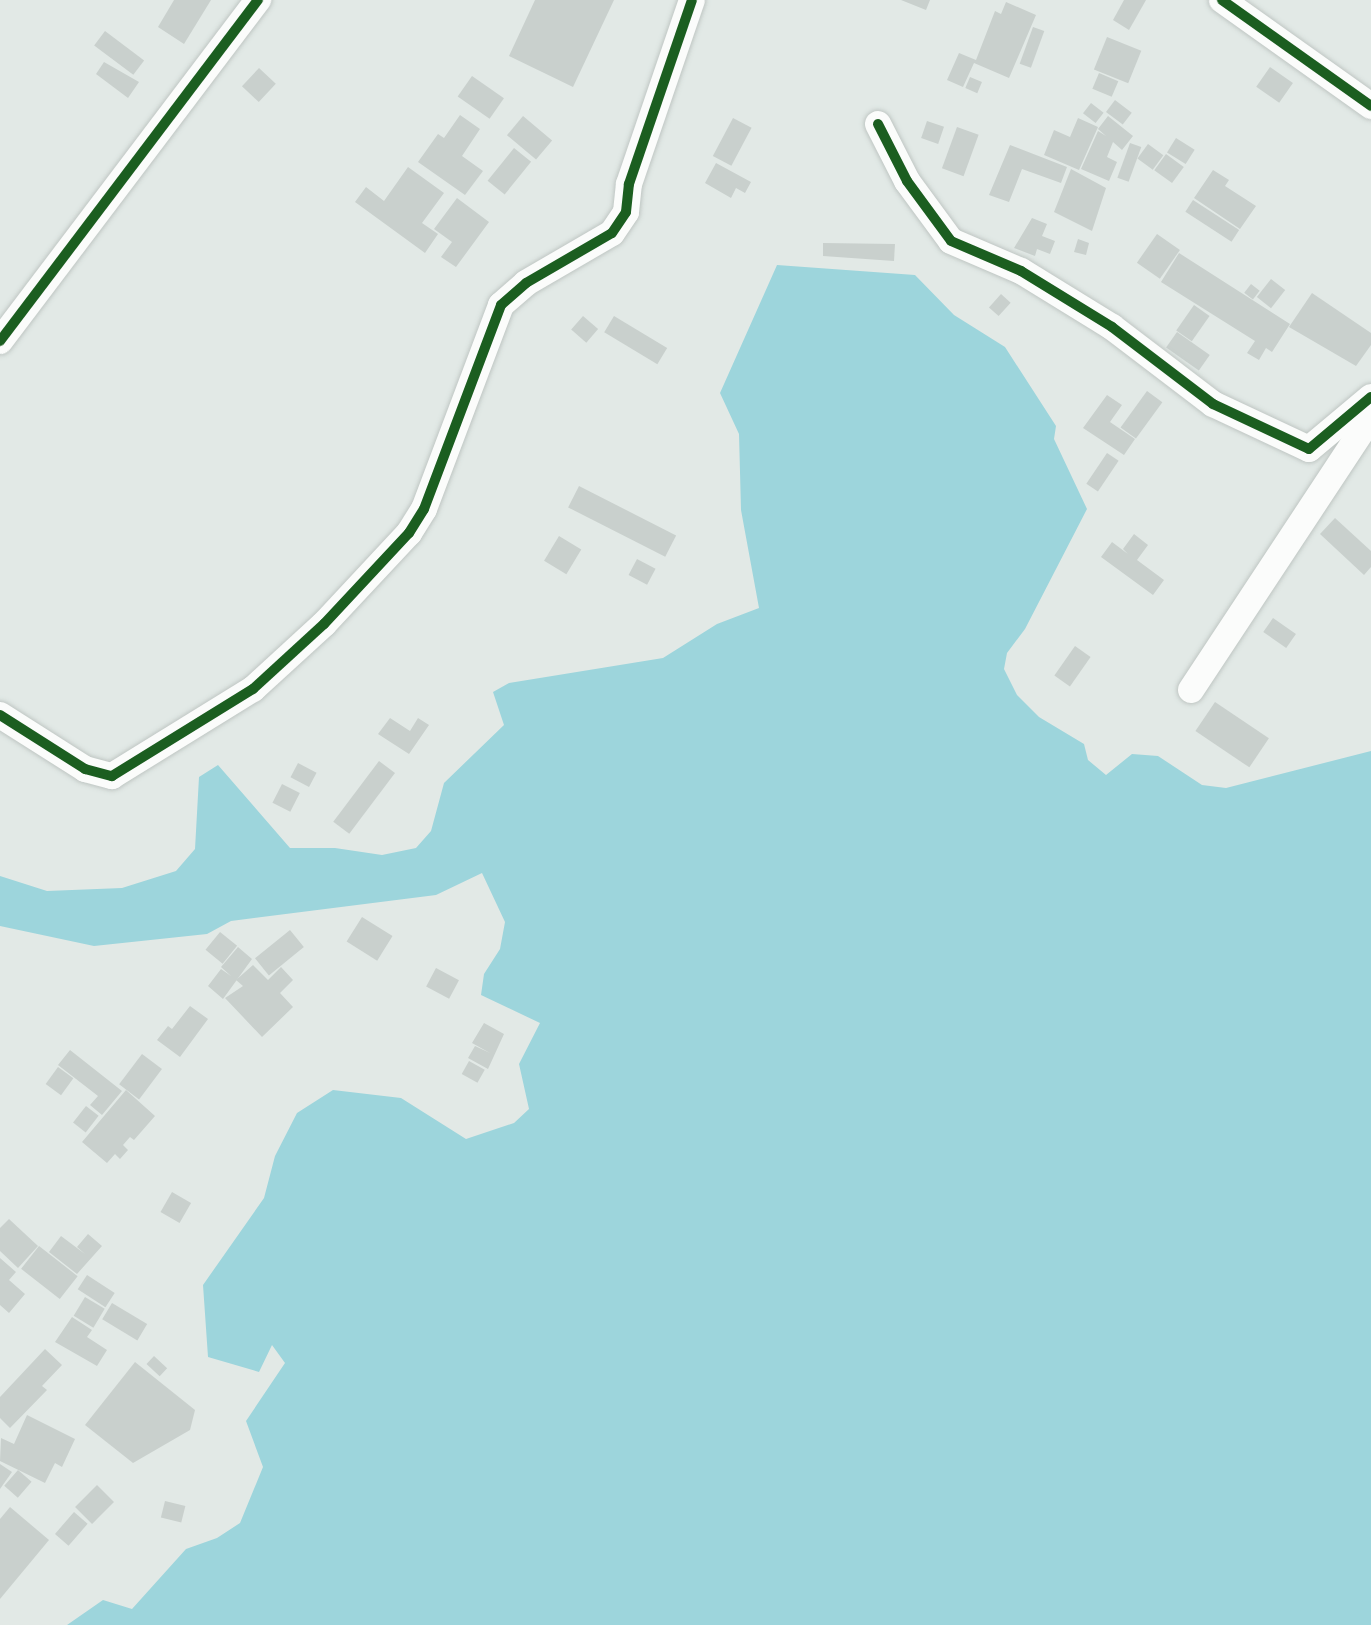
<!DOCTYPE html>
<style>
body{margin:0}
#map{position:relative;width:1371px;height:1625px;overflow:hidden;background:#e2e9e6;font-family:"Titillium Web",sans-serif}
div>[style]{position:absolute}
.water>*{inset:0;background:#9dd5dc}
.building>*{inset:0;background:#c9d0cd;transform-origin:0 0}
.roads{filter:drop-shadow(0 0 2px #bfc6c3) drop-shadow(0 0 2px #bfc6c3)}
.minor>*{height:26px;margin:-13px;padding:0 13px;transform-origin:13px;border-radius:13px;background:#fbfcfb}
.cycleway>*{height:10px;margin:-5px;padding:0 5px;transform-origin:5px;border-radius:5px;background:#1b5e20}
span{translate:-50% -50%;white-space:nowrap;text-align:center;line-height:1.15;-webkit-text-stroke:5px #f0f8f4;paint-order:stroke}
</style>
<div id="map">
<div class="water">
<div style="clip-path:polygon(777px 265px,915px 275px,954px 315px,1005px 347px,1056px 426px,1054px 439px,1087px 509px,1025px 629px,1007px 653px,1004px 669px,1017px 695px,1039px 717px,1084px 744px,1088px 760px,1106px 775px,1132px 754px,1158px 756px,1202px 785px,1226px 788px,1371px 751px,1371px 1625px,67px 1625px,103px 1600px,132px 1609px,186px 1549px,217px 1538px,240px 1523px,263px 1467px,246px 1421px,285px 1363px,272px 1345px,259px 1372px,208px 1357px,203px 1285px,264px 1198px,275px 1156px,297px 1113px,333px 1090px,401px 1098px,466px 1139px,514px 1123px,529px 1109px,519px 1064px,540px 1023px,481px 995px,484px 974px,500px 949px,505px 922px,482px 873px,436px 895px,231px 921px,207px 934px,94px 946px,0 926px,0 876px,47px 891px,122px 888px,176px 871px,195px 849px,199px 777px,218px 765px,290px 848px,335px 848px,382px 855px,416px 848px,431px 831px,444px 783px,504px 725px,493px 692px,509px 683px,663px 658px,717px 624px,759px 608px,741px 510px,739px 434px,720px 393px)"></div>
</div>
<div class="building">
<div style="clip-path:polygon(174px 0,211px 0,184px 44px,158px 27px)"></div>
<div style="clip-path:polygon(535px 0,614px 0,573px 87px,509px 56px)"></div>
<div style="clip-path:polygon(901px 0,930px 0,926px 10px)"></div>
<div style="clip-path:polygon(1124px 0,1146px 0,1129px 30px,1113px 20px)"></div>
<div style="clip-path:polygon(1006px 2px,1036px 15px,1009px 78px,974px 63px,963px 87px,947px 80px,959px 53px,976px 60px,995px 11px,1001px 14px)"></div>
<div style="left:1033px;top:27px;width:12px;height:39px;rotate:20deg"></div>
<div style="left:105px;top:31px;width:49px;height:18px;rotate:37deg"></div>
<div style="left:1107px;top:37px;width:37px;height:35px;rotate:22deg"></div>
<div style="clip-path:polygon(104px 62px,139px 82px,128px 98px,96px 74px)"></div>
<div style="left:1270px;top:67px;width:28px;height:24px;rotate:35deg"></div>
<div style="left:259px;top:68px;width:23px;height:25px;rotate:43deg"></div>
<div style="left:1099px;top:73px;width:21px;height:17px;rotate:23deg"></div>
<div style="left:472px;top:76px;width:39px;height:25px;rotate:35deg"></div>
<div style="left:970px;top:77px;width:13px;height:12px;rotate:23deg"></div>
<div style="left:1115px;top:100px;width:21px;height:15px;rotate:37deg"></div>
<div style="left:1091px;top:103px;width:16px;height:13px;rotate:38deg"></div>
<div style="clip-path:polygon(460px 115px,480px 129px,462px 156px,483px 171px,465px 195px,418px 162px,438px 134px,444px 138px)"></div>
<div style="left:523px;top:116px;width:38px;height:25px;rotate:40deg"></div>
<div style="clip-path:polygon(1108px 116px,1133px 136px,1122px 150px,1113px 142px,1107px 157px,1117px 162px,1109px 181px,1081px 169px,1098px 131px,1106px 136px,1098px 129px)"></div>
<div style="left:733px;top:118px;width:21px;height:43px;rotate:28deg"></div>
<div style="clip-path:polygon(1078px 118px,1098px 127px,1079px 170px,1044px 155px,1054px 130px,1070px 137px)"></div>
<div style="left:927px;top:121px;width:18px;height:18px;rotate:19deg"></div>
<div style="left:957px;top:127px;width:23px;height:44px;rotate:20deg"></div>
<div style="left:1176px;top:138px;width:22px;height:17px;rotate:32deg"></div>
<div style="left:1130px;top:143px;width:12px;height:37px;rotate:20deg"></div>
<div style="left:1148px;top:144px;width:19px;height:18px;rotate:36deg"></div>
<div style="clip-path:polygon(1010px 145px,1067px 167px,1061px 183px,1022px 169px,1009px 202px,989px 195px)"></div>
<div style="left:514px;top:148px;width:22px;height:42px;rotate:39deg"></div>
<div style="left:1166px;top:154px;width:22px;height:20px;rotate:36deg"></div>
<div style="clip-path:polygon(716px 163px,751px 182px,745px 193px,736px 188px,731px 198px,705px 183px)"></div>
<div style="clip-path:polygon(408px 167px,444px 193px,422px 223px,438px 234px,425px 253px,355px 202px,366px 187px,384px 201px)"></div>
<div style="clip-path:polygon(1071px 169px,1106px 188px,1092px 231px,1054px 212px)"></div>
<div style="clip-path:polygon(1213px 170px,1229px 180px,1225px 186px,1256px 206px,1240px 229px,1194px 198px)"></div>
<div style="clip-path:polygon(457px 198px,489px 222px,456px 267px,441px 257px,452px 242px,434px 229px)"></div>
<div style="left:1193px;top:200px;width:55px;height:14px;rotate:33deg"></div>
<div style="clip-path:polygon(1032px 218px,1047px 224px,1042px 236px,1055px 241px,1050px 254px,1037px 249px,1035px 256px,1014px 248px)"></div>
<div style="left:1157px;top:234px;width:28px;height:35px;rotate:35deg"></div>
<div style="clip-path:polygon(1078px 239px,1089px 243px,1086px 255px,1074px 252px)"></div>
<div style="clip-path:polygon(823px 243px,895px 244px,894px 261px,823px 256px)"></div>
<div style="clip-path:polygon(1179px 253px,1290px 324px,1272px 352px,1266px 348px,1259px 360px,1247px 353px,1255px 341px,1161px 282px)"></div>
<div style="left:1271px;top:279px;width:18px;height:23px;rotate:38deg"></div>
<div style="left:1251px;top:284px;width:11px;height:11px;rotate:38deg"></div>
<div style="clip-path:polygon(1312px 293px,1371px 333px,1371px 345px,1356px 366px,1289px 327px)"></div>
<div style="left:1001px;top:294px;width:13px;height:18px;rotate:42deg"></div>
<div style="left:1194px;top:305px;width:19px;height:31px;rotate:35deg"></div>
<div style="left:583px;top:316px;width:20px;height:18px;rotate:41deg"></div>
<div style="left:614px;top:316px;width:62px;height:19px;rotate:31deg"></div>
<div style="left:1177px;top:332px;width:40px;height:19px;rotate:35deg"></div>
<div style="left:1147px;top:391px;width:19px;height:45px;rotate:36deg"></div>
<div style="clip-path:polygon(1107px 395px,1122px 405px,1110px 422px,1135px 439px,1124px 455px,1083px 428px)"></div>
<div style="left:1107px;top:453px;width:14px;height:37px;rotate:34deg"></div>
<div style="left:579px;top:486px;width:109px;height:24px;rotate:27deg"></div>
<div style="clip-path:polygon(1335px 518px,1371px 551px,1371px 567px,1364px 575px,1320px 534px)"></div>
<div style="clip-path:polygon(1134px 534px,1148px 545px,1137px 560px,1164px 580px,1153px 595px,1101px 557px,1112px 542px,1128px 554px,1123px 549px)"></div>
<div style="left:559px;top:536px;width:26px;height:29px;rotate:31deg"></div>
<div style="left:637px;top:559px;width:21px;height:18px;rotate:28deg"></div>
<div style="left:1273px;top:618px;width:28px;height:17px;rotate:35deg"></div>
<div style="left:1075px;top:646px;width:19px;height:36px;rotate:35deg"></div>
<div style="left:1215px;top:702px;width:65px;height:35px;rotate:34deg"></div>
<div style="clip-path:polygon(390px 718px,410px 731px,418px 718px,429px 725px,409px 754px,378px 734px)"></div>
<div style="left:379px;top:761px;width:20px;height:76px;rotate:37deg"></div>
<div style="left:298px;top:763px;width:21px;height:16px;rotate:28deg"></div>
<div style="left:282px;top:784px;width:20px;height:21px;rotate:27deg"></div>
<div style="left:362px;top:917px;width:36px;height:29px;rotate:32deg"></div>
<div style="left:290px;top:930px;width:22px;height:45px;rotate:51deg"></div>
<div style="left:220px;top:932px;width:22px;height:23px;rotate:39deg"></div>
<div style="clip-path:polygon(238px 947px,252px 959px,223px 999px,208px 986px,221px 969px,231px 976px,221px 967px)"></div>
<div style="clip-path:polygon(253px 965px,268px 980px,281px 967px,293px 980px,280px 993px,293px 1007px,262px 1037px,225px 998px,243px 986px,236px 980px)"></div>
<div style="left:436px;top:968px;width:26px;height:21px;rotate:28deg"></div>
<div style="clip-path:polygon(190px 1006px,208px 1019px,180px 1057px,157px 1040px,168px 1026px,172px 1029px)"></div>
<div style="clip-path:polygon(484px 1023px,504px 1034px,488px 1069px,468px 1058px,475px 1046px,490px 1053px,472px 1043px)"></div>
<div style="clip-path:polygon(70px 1050px,122px 1091px,102px 1115px,90px 1105px,98px 1096px,58px 1065px)"></div>
<div style="left:142px;top:1054px;width:25px;height:38px;rotate:37deg"></div>
<div style="left:469px;top:1061px;width:18px;height:15px;rotate:29deg"></div>
<div style="left:58px;top:1067px;width:19px;height:21px;rotate:36deg"></div>
<div style="clip-path:polygon(126px 1090px,155px 1116px,134px 1140px,130px 1137px,123px 1145px,128px 1150px,120px 1159px,115px 1154px,107px 1163px,82px 1142px)"></div>
<div style="left:86px;top:1106px;width:16px;height:21px;rotate:38deg"></div>
<div style="left:172px;top:1192px;width:22px;height:23px;rotate:30deg"></div>
<div style="clip-path:polygon(9px 1219px,38px 1246px,18px 1268px,0 1251px,0 1228px)"></div>
<div style="clip-path:polygon(88px 1234px,102px 1246px,77px 1274px,49px 1252px,61px 1236px,85px 1254px,77px 1247px)"></div>
<div style="left:39px;top:1246px;width:49px;height:29px;rotate:38deg"></div>
<div style="clip-path:polygon(0 1258px,16px 1272px,9px 1280px,25px 1294px,9px 1313px,0 1305px)"></div>
<div style="left:87px;top:1275px;width:33px;height:17px;rotate:33deg"></div>
<div style="left:85px;top:1297px;width:23px;height:22px;rotate:31deg"></div>
<div style="left:112px;top:1303px;width:41px;height:19px;rotate:31deg"></div>
<div style="clip-path:polygon(72px 1317px,92px 1330px,87px 1337px,107px 1350px,97px 1366px,55px 1342px)"></div>
<div style="clip-path:polygon(45px 1349px,62px 1365px,42px 1386px,47px 1390px,10px 1428px,0 1418px,0 1397px)"></div>
<div style="left:154px;top:1356px;width:18px;height:11px;rotate:43deg"></div>
<div style="clip-path:polygon(135px 1362px,195px 1410px,190px 1430px,133px 1463px,85px 1425px)"></div>
<div style="clip-path:polygon(27px 1415px,75px 1439px,62px 1467px,55px 1463px,45px 1483px,0 1461px,1px 1438px,14px 1444px)"></div>
<div style="clip-path:polygon(0 1464px,12px 1472px,0 1489px)"></div>
<div style="left:18px;top:1470px;width:18px;height:21px;rotate:41deg"></div>
<div style="left:97px;top:1485px;width:24px;height:31px;rotate:45deg"></div>
<div style="left:165px;top:1501px;width:21px;height:17px;rotate:14deg"></div>
<div style="clip-path:polygon(10px 1507px,49px 1540px,0 1599px,0 1519px)"></div>
<div style="left:74px;top:1512px;width:18px;height:29px;rotate:41deg"></div>
</div>
<div class="roads">
<div class="minor">
<div style="left:1222px;top:0;width:183px;rotate:35.4deg"></div>
<div style="left:878px;top:124px;width:64px;rotate:63deg"></div>
<div style="left:907px;top:181px;width:74px;rotate:53.7deg"></div>
<div style="left:951px;top:241px;width:76px;rotate:23.2deg"></div>
<div style="left:1021px;top:271px;width:107px;rotate:31.6deg"></div>
<div style="left:1112px;top:327px;width:127px;rotate:37.3deg"></div>
<div style="left:1213px;top:404px;width:106px;rotate:25.1deg"></div>
<div style="left:1309px;top:449px;width:81px;rotate:-40deg"></div>
<div style="left:0;top:341px;width:428px;rotate:-52.9deg"></div>
<div style="left:1191px;top:690px;width:327px;rotate:-56.6deg"></div>
<div style="left:0;top:715px;width:101px;rotate:32.4deg"></div>
<div style="left:85px;top:769px;width:28px;rotate:15deg"></div>
<div style="left:112px;top:776px;width:166px;rotate:-31.7deg"></div>
<div style="left:253px;top:689px;width:96px;rotate:-42.5deg"></div>
<div style="left:324px;top:624px;width:125px;rotate:-47deg"></div>
<div style="left:409px;top:533px;width:28px;rotate:-58deg"></div>
<div style="left:424px;top:509px;width:218px;rotate:-69.3deg"></div>
<div style="left:501px;top:305px;width:33px;rotate:-41deg"></div>
<div style="left:526px;top:283px;width:99px;rotate:-30.2deg"></div>
<div style="left:612px;top:233px;width:25px;rotate:-56deg"></div>
<div style="left:626px;top:212px;width:28px;rotate:-84deg"></div>
<div style="left:629px;top:184px;width:194px;rotate:-71.1deg"></div>
</div>
</div>
<div class="cycleway">
<div style="left:1222px;top:0;width:183px;rotate:35.4deg"></div>
<div style="left:878px;top:124px;width:64px;rotate:63deg"></div>
<div style="left:907px;top:181px;width:74px;rotate:53.7deg"></div>
<div style="left:951px;top:241px;width:76px;rotate:23.2deg"></div>
<div style="left:1021px;top:271px;width:107px;rotate:31.6deg"></div>
<div style="left:1112px;top:327px;width:127px;rotate:37.3deg"></div>
<div style="left:1213px;top:404px;width:106px;rotate:25.1deg"></div>
<div style="left:1309px;top:449px;width:81px;rotate:-40deg"></div>
<div style="left:0;top:341px;width:428px;rotate:-52.9deg"></div>
<div style="left:0;top:715px;width:101px;rotate:32.4deg"></div>
<div style="left:85px;top:769px;width:28px;rotate:15deg"></div>
<div style="left:112px;top:776px;width:166px;rotate:-31.7deg"></div>
<div style="left:253px;top:689px;width:96px;rotate:-42.5deg"></div>
<div style="left:324px;top:624px;width:125px;rotate:-47deg"></div>
<div style="left:409px;top:533px;width:28px;rotate:-58deg"></div>
<div style="left:424px;top:509px;width:218px;rotate:-69.3deg"></div>
<div style="left:501px;top:305px;width:33px;rotate:-41deg"></div>
<div style="left:526px;top:283px;width:99px;rotate:-30.2deg"></div>
<div style="left:612px;top:233px;width:25px;rotate:-56deg"></div>
<div style="left:626px;top:212px;width:28px;rotate:-84deg"></div>
<div style="left:629px;top:184px;width:194px;rotate:-71.1deg"></div>
</div>
</div>
